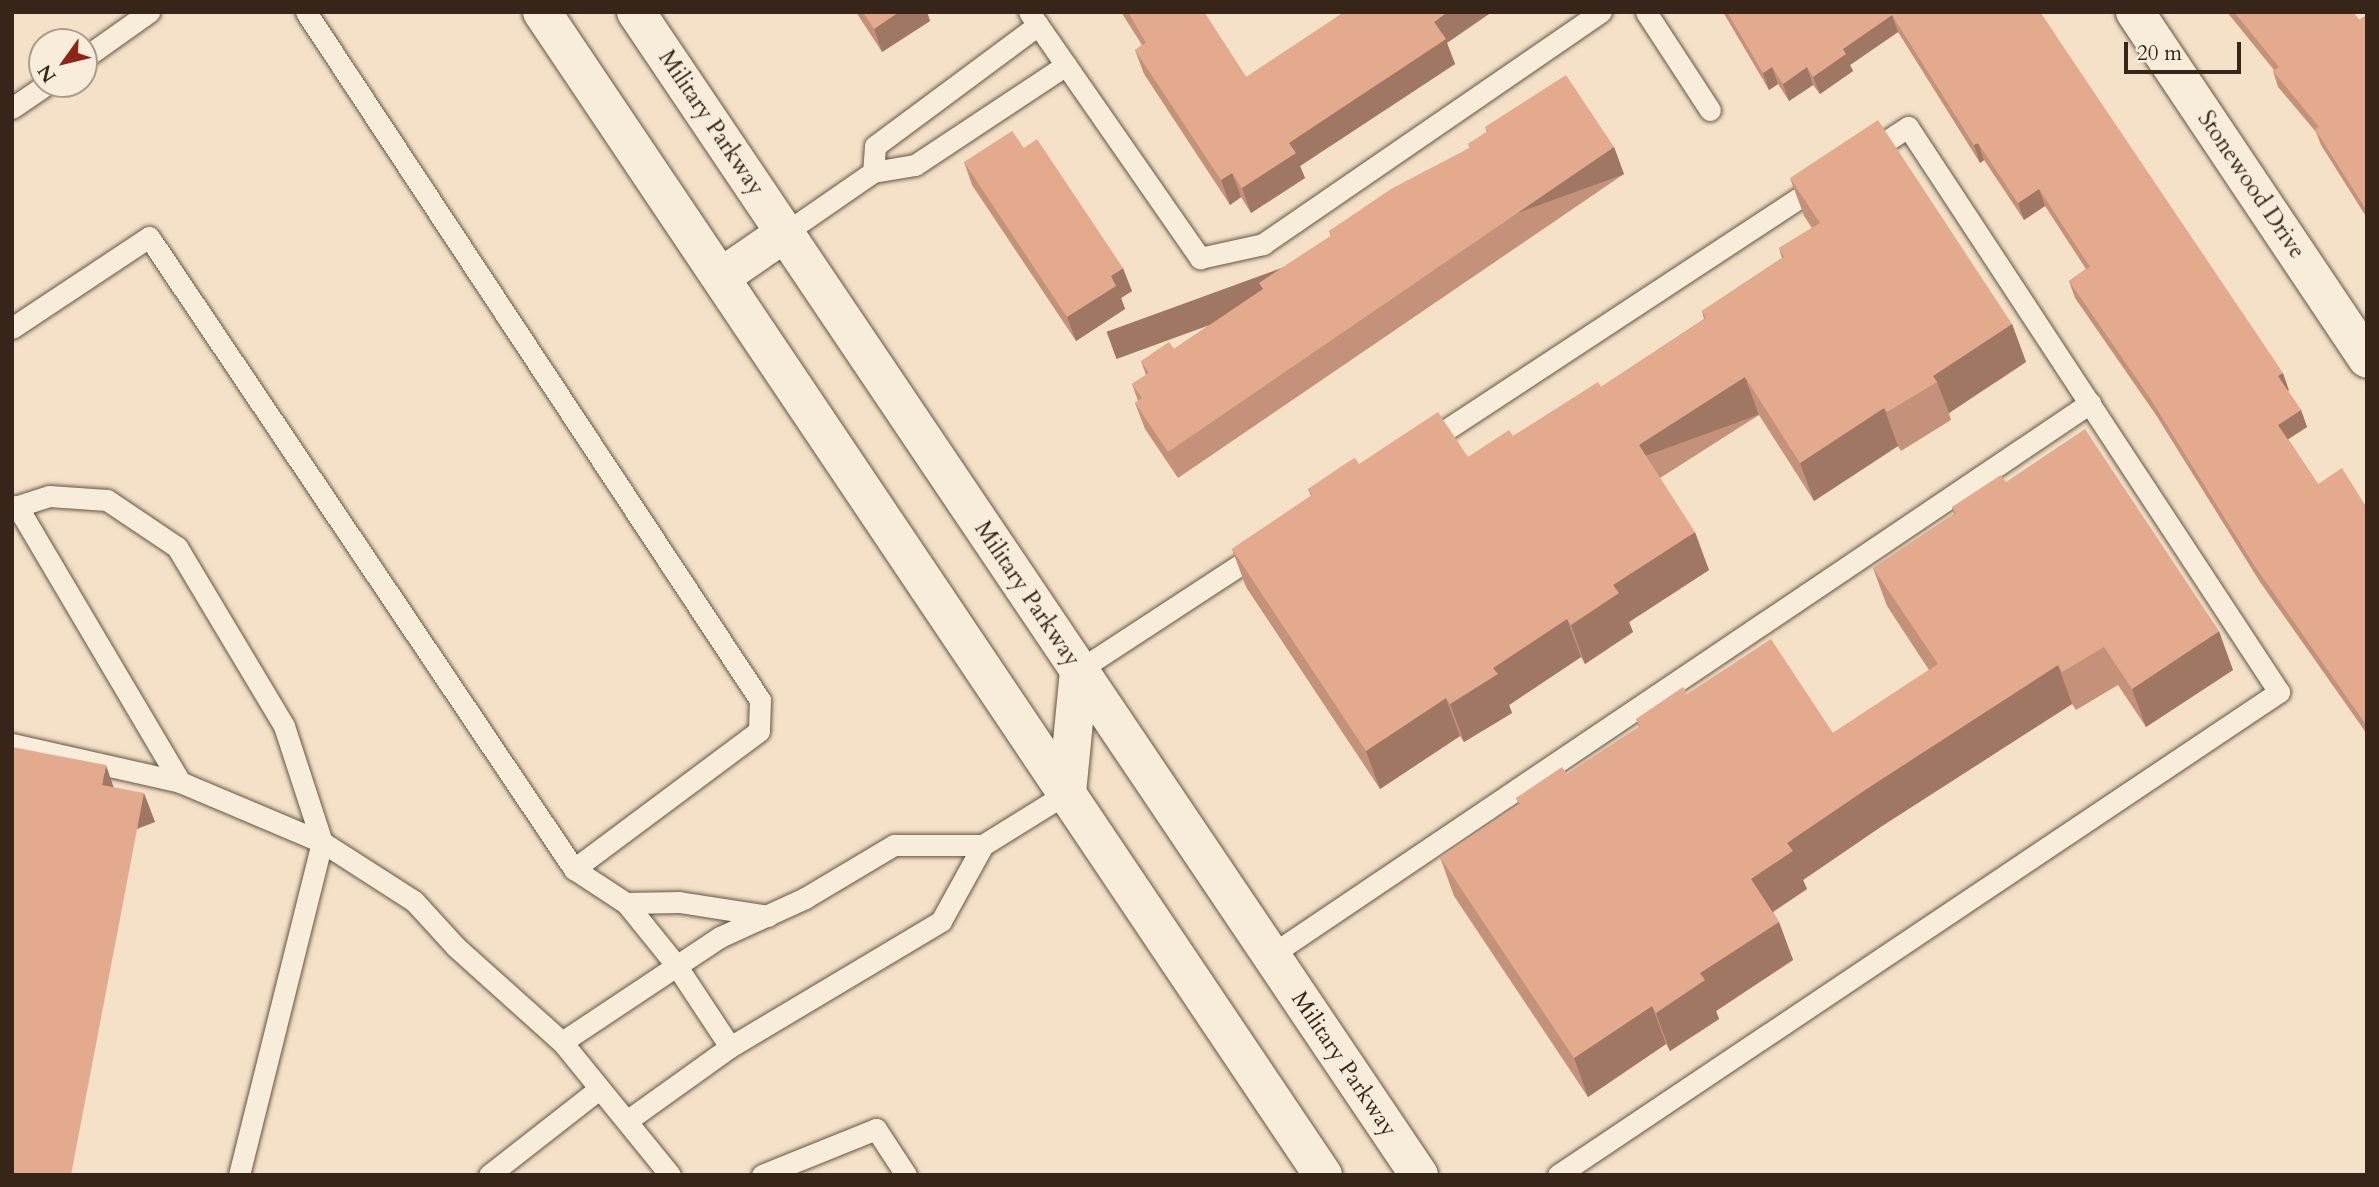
<!DOCTYPE html>
<style>
body{margin:0}
#map{position:relative;width:2379px;height:1187px;overflow:hidden;background:#f4e1c8;font-family:Cardo,serif}
div>[style]{position:absolute}
.roads{filter:drop-shadow(0 0 2px #665444) drop-shadow(0 0 2px #665444)}
.service>*{height:21px;margin:-10.5px;padding:0 10.5px;transform-origin:10.5px;border-radius:10.5px;background:#f8ecdb}
.minor>*{height:38px;margin:-19px;padding:0 19px;transform-origin:19px;border-radius:19px;background:#f8ecdb}
.secondary>*{height:38px;margin:-19px;padding:0 19px;transform-origin:19px;border-radius:19px;background:#f8ecdb}
.wall>*{inset:0;background:#c4927a}
.shaded-wall>*{inset:0;background:#a07763;transform-origin:0 0}
.building>*{inset:0;background:#e4aa8e}
span{translate:-50% -50%;white-space:nowrap;text-align:center;line-height:1.15;-webkit-text-stroke:5px #f8ecdb;paint-order:stroke}
.street-label{font-size:23px;color:#362518}
.frame{position:absolute;inset:0;border:14px solid #362518;pointer-events:none}
.north{position:absolute;left:28px;top:28px;width:70px;height:70px;box-sizing:border-box;background:#f8ecdb;border:2px solid #aa9c8d;border-radius:50%;rotate:236deg;font-size:19px;font-weight:700;line-height:28px;text-align:center;color:#362518}
.north::after{content:'';display:block;margin:auto;width:24px;height:32px;background:#8f2418;clip-path:polygon(50% 0,100% 100%,50% 72%,0 100%)}
.scale{position:absolute;left:2124px;top:42px;width:117px;height:32px;box-sizing:border-box;border:4px solid #362518;border-top:0;padding-left:9px;font-size:21px;line-height:24px;white-space:nowrap;color:#362518;-webkit-text-stroke:5px #f8ecdb;paint-order:stroke}
</style>
<div id="map">
<div class="roads">
<div class="service">
<div style="left:306px;top:12px;width:824px;rotate:56.58deg"></div>
<div style="left:760px;top:700px;width:31px;rotate:92deg"></div>
<div style="left:759px;top:731px;width:231px;rotate:143.3deg"></div>
<div style="left:1029px;top:12px;width:300px;rotate:55.2deg"></div>
<div style="left:1200px;top:258px;width:65px;rotate:-12.5deg"></div>
<div style="left:1263px;top:244px;width:410px;rotate:-34.5deg"></div>
<div style="left:1646px;top:12px;width:117px;rotate:56.9deg"></div>
<div style="left:1038px;top:25px;width:203px;rotate:143.4deg"></div>
<div style="left:875px;top:146px;width:26px;rotate:94deg"></div>
<div style="left:873px;top:172px;width:43px;rotate:-9.5deg"></div>
<div style="left:915px;top:165px;width:181px;rotate:-33.5deg"></div>
<div style="left:84px;top:58px;width:80px;rotate:-35.3deg"></div>
<div style="left:12px;top:108px;width:42px;rotate:-34.4deg"></div>
<div style="left:785px;top:233px;width:107px;rotate:-34.7deg"></div>
<div style="left:12px;top:328px;width:164px;rotate:-33.6deg"></div>
<div style="left:149px;top:237px;width:762px;rotate:56.08deg"></div>
<div style="left:574px;top:869px;width:62px;rotate:33.2deg"></div>
<div style="left:626px;top:903px;width:80px;rotate:51.1deg"></div>
<div style="left:676px;top:965px;width:98px;rotate:56.6deg"></div>
<div style="left:1426px;top:443px;width:472px;rotate:-33.3deg"></div>
<div style="left:17px;top:506px;width:321px;rotate:59.4deg"></div>
<div style="left:12px;top:508px;width:39px;rotate:-18deg"></div>
<div style="left:49px;top:496px;width:58px;rotate:3.9deg"></div>
<div style="left:107px;top:500px;width:84px;rotate:33.9deg"></div>
<div style="left:177px;top:547px;width:209px;rotate:59.1deg"></div>
<div style="left:284px;top:726px;width:122px;rotate:71.9deg"></div>
<div style="left:322px;top:842px;width:343px;rotate:104deg"></div>
<div style="left:1079px;top:670px;width:217px;rotate:-33.2deg"></div>
<div style="left:12px;top:744px;width:172px;rotate:12.7deg"></div>
<div style="left:180px;top:782px;width:154px;rotate:22.9deg"></div>
<div style="left:322px;top:842px;width:109px;rotate:32.7deg"></div>
<div style="left:414px;top:901px;width:62px;rotate:47.6deg"></div>
<div style="left:456px;top:947px;width:142px;rotate:41.9deg"></div>
<div style="left:562px;top:1042px;width:171px;rotate:50.9deg"></div>
<div style="left:626px;top:903px;width:53px;rotate:-1.1deg"></div>
<div style="left:679px;top:902px;width:90px;rotate:8.9deg"></div>
<div style="left:1271px;top:955px;width:988px;rotate:-33.98deg"></div>
<div style="left:562px;top:1042px;width:190px;rotate:-33.6deg"></div>
<div style="left:720px;top:937px;width:94px;rotate:-24.6deg"></div>
<div style="left:805px;top:898px;width:104px;rotate:-30.8deg"></div>
<div style="left:894px;top:845px;width:89px"></div>
<div style="left:628px;top:1120px;width:125px;rotate:-35.6deg"></div>
<div style="left:730px;top:1047px;width:246px;rotate:-30.8deg"></div>
<div style="left:941px;top:921px;width:87px;rotate:-61.1deg"></div>
<div style="left:983px;top:845px;width:99px;rotate:-31.8deg"></div>
<div style="left:489px;top:1175px;width:140px;rotate:-38deg"></div>
<div style="left:762px;top:1175px;width:123px;rotate:-22deg"></div>
<div style="left:876px;top:1129px;width:55px;rotate:56.9deg"></div>
<div style="left:1558px;top:1175px;width:868px;rotate:-33.82deg"></div>
<div style="left:2279px;top:692px;width:676px;rotate:-123.29deg"></div>
<div style="left:1908px;top:127px;width:48px;rotate:147deg"></div>
</div>
<div class="minor">
<div style="left:2135px;top:12px;width:417px;rotate:56.2deg"></div>
</div>
<div class="secondary">
<div style="left:542px;top:12px;width:1401px;rotate:56.12deg"></div>
<div style="left:636px;top:12px;width:1402px;rotate:56.05deg"></div>
<div style="left:721px;top:277px;width:78px;rotate:-34.5deg"></div>
<div style="left:1067px;top:793px;width:124px;rotate:-84.4deg"></div>
</div>
</div>
<div class="wall">
<div style="clip-path:polygon(856px 12px,927px 12px,930px 21px,882px 52px)"></div>
<div style="clip-path:polygon(1121px 12px,1204px 12px,1246px 77px,1447px 43px,1455px 64px,1300px 166px,1305px 178px,1251px 213px,1241px 197px,1230px 205px,1144px 74px,1135px 50px,1142px 45px)"></div>
<div style="clip-path:polygon(1723px 12px,2040px 12px,2289px 390px,2288px 391px,2301px 410px,2307px 427px,2288px 439px,2318px 484px,2365px 505px,2367px 504px,2367px 734px,2260px 582px,2156px 415px,2075px 298px,2069px 281px,2086px 269px,2045px 206px,2024px 220px,1984px 160px,1980px 163px,1898px 32px,1850px 65px,1853px 71px,1820px 94px,1813px 85px,1789px 101px,1778px 84px,1769px 90px)"></div>
<div style="clip-path:polygon(2227px 12px,2353px 12px,2359px 20px,2367px 15px,2367px 218px,2321px 145px,2316px 132px,2278px 87px,2273px 71px,2274px 70px)"></div>
<div style="clip-path:polygon(1485px 127px,1614px 147px,1624px 174px,1178px 478px,1145px 429px,1135px 403px,1138px 401px,1132px 384px,1146px 375px,1141px 361px,1174px 349px,1261px 290px,1259px 283px,1331px 236px,1329px 231px,1470px 148px,1468px 144px,1487px 132px)"></div>
<div style="clip-path:polygon(1024px 148px,1132px 291px,1121px 298px,1125px 309px,1076px 341px,972px 185px,964px 162px)"></div>
<div style="clip-path:polygon(1790px 178px,2012px 324px,2026px 362px,1949px 413px,1951px 420px,1901px 451px,1898px 446px,1814px 501px,1759px 415px,1660px 478px,1709px 570px,1629px 622px,1633px 632px,1585px 664px,1581px 657px,1509px 705px,1512px 713px,1464px 742px,1460px 736px,1380px 789px,1246px 587px,1232px 549px,1311px 496px,1308px 489px,1359px 464px,1468px 457px,1513px 436px,1601px 387px,1704px 319px,1702px 311px,1782px 258px,1779px 248px,1812px 228px,1804px 216px)"></div>
<div style="clip-path:polygon(2006px 482px,2233px 670px,2146px 727px,2118px 685px,2076px 710px,2072px 704px,1882px 826px,1803px 880px,1807px 889px,1773px 912px,1779px 922px,1793px 960px,1716px 1011px,1719px 1019px,1670px 1051px,1666px 1044px,1588px 1097px,1454px 896px,1440px 857px,1519px 805px,1516px 798px,1567px 774px,1639px 727px,1636px 719px,1687px 694px,1833px 733px,1929px 670px,1887px 606px,1873px 568px,1954px 514px,1952px 507px)"></div>
</div>
<div class="shaded-wall">
<div style="clip-path:polygon(899px 12px,927px 12px,930px 21px,882px 52px,874px 29px)"></div>
<div style="clip-path:polygon(1447px 12px,1492px 12px,1447px 43px,1455px 64px,1300px 166px,1305px 178px,1251px 213px,1242px 188px,1289px 143px,1434px 22px)"></div>
<div style="clip-path:polygon(1892px 15px,1898px 32px,1850px 65px,1853px 71px,1820px 94px,1813px 77px,1843px 49px)"></div>
<div style="clip-path:polygon(1772px 67px,1778px 84px,1769px 90px,1763px 73px)"></div>
<div style="clip-path:polygon(1807px 67px,1813px 85px,1789px 101px,1783px 84px)"></div>
<div style="clip-path:polygon(1978px 143px,1984px 160px,1980px 163px,1974px 145px)"></div>
<div style="left:1614px;top:147px;width:29px;height:540px;rotate:70deg"></div>
<div style="clip-path:polygon(1232px 173px,1241px 197px,1230px 205px,1221px 180px)"></div>
<div style="clip-path:polygon(2039px 189px,2045px 206px,2024px 220px,2018px 203px)"></div>
<div style="clip-path:polygon(1123px 268px,1132px 291px,1121px 298px,1125px 309px,1076px 341px,1067px 317px,1111px 276px)"></div>
<div style="clip-path:polygon(2012px 324px,2026px 362px,1949px 413px,1937px 382px,1933px 376px)"></div>
<div style="left:2283px;top:373px;width:18px;height:6px;rotate:71deg"></div>
<div style="left:1745px;top:377px;width:40px;height:126px;rotate:70deg"></div>
<div style="clip-path:polygon(1884px 408px,1898px 446px,1814px 501px,1800px 463px)"></div>
<div style="clip-path:polygon(2301px 410px,2307px 427px,2284px 442px,2278px 425px)"></div>
<div style="clip-path:polygon(1695px 532px,1709px 570px,1629px 622px,1633px 632px,1585px 664px,1571px 625px,1613px 585px)"></div>
<div style="clip-path:polygon(1567px 619px,1581px 657px,1509px 705px,1512px 713px,1464px 742px,1450px 704px,1493px 668px)"></div>
<div style="clip-path:polygon(2219px 631px,2233px 670px,2146px 727px,2132px 689px)"></div>
<div style="clip-path:polygon(2058px 665px,2072px 704px,1882px 826px,1803px 880px,1807px 889px,1765px 917px,1751px 879px,1787px 843px,1868px 788px)"></div>
<div style="clip-path:polygon(1446px 698px,1460px 736px,1380px 789px,1366px 751px)"></div>
<div style="clip-path:polygon(106px 765px,116px 794px,102px 785px)"></div>
<div style="left:144px;top:793px;width:31px;height:389px;rotate:69deg"></div>
<div style="clip-path:polygon(1779px 922px,1793px 960px,1716px 1011px,1719px 1019px,1670px 1051px,1656px 1013px,1700px 973px)"></div>
<div style="clip-path:polygon(1652px 1006px,1666px 1044px,1588px 1097px,1574px 1058px)"></div>
</div>
<div class="building">
<div style="clip-path:polygon(863px 12px,899px 12px,874px 29px)"></div>
<div style="clip-path:polygon(1128px 12px,1204px 12px,1246px 77px,1344px 12px,1447px 12px,1434px 22px,1446px 39px,1289px 143px,1296px 153px,1242px 188px,1232px 173px,1221px 180px,1135px 50px,1146px 43px)"></div>
<div style="clip-path:polygon(1727px 12px,2040px 12px,2283px 373px,2278px 376px,2301px 410px,2278px 425px,2318px 484px,2342px 468px,2365px 505px,2367px 504px,2367px 726px,2254px 565px,2150px 398px,2069px 281px,2090px 267px,2039px 189px,2018px 203px,1978px 143px,1974px 145px,1892px 15px,1843px 49px,1846px 54px,1813px 77px,1807px 67px,1783px 84px,1772px 67px,1763px 73px)"></div>
<div style="clip-path:polygon(2234px 12px,2353px 12px,2359px 20px,2367px 15px,2367px 211px,2315px 129px,2319px 127px,2273px 71px,2279px 67px)"></div>
<div style="clip-path:polygon(1566px 75px,1614px 147px,1168px 452px,1135px 403px,1142px 398px,1132px 384px,1149px 373px,1141px 361px,1169px 342px,1174px 349px,1263px 289px,1259px 283px,1332px 235px,1329px 231px,1391px 189px,1471px 147px,1468px 144px,1488px 131px,1485px 127px)"></div>
<div style="clip-path:polygon(1878px 120px,2012px 324px,1933px 376px,1937px 382px,1887px 412px,1884px 408px,1800px 463px,1745px 377px,1639px 445px,1695px 532px,1613px 585px,1619px 593px,1571px 625px,1567px 619px,1493px 668px,1498px 674px,1450px 704px,1446px 698px,1366px 751px,1232px 549px,1312px 495px,1308px 489px,1348px 462px,1355px 458px,1359px 464px,1438px 412px,1468px 457px,1509px 430px,1513px 436px,1598px 382px,1601px 387px,1706px 318px,1702px 311px,1784px 257px,1779px 248px,1820px 223px,1790px 178px)"></div>
<div style="clip-path:polygon(1012px 131px,1024px 148px,1037px 139px,1123px 268px,1111px 276px,1116px 286px,1067px 317px,964px 162px)"></div>
<div style="clip-path:polygon(2085px 429px,2219px 631px,2132px 689px,2104px 647px,2062px 672px,2058px 665px,1868px 788px,1787px 843px,1793px 851px,1751px 879px,1779px 922px,1700px 973px,1705px 980px,1656px 1013px,1652px 1006px,1574px 1058px,1440px 857px,1520px 804px,1516px 798px,1562px 767px,1567px 774px,1640px 726px,1636px 719px,1683px 687px,1687px 694px,1771px 639px,1833px 733px,1938px 664px,1873px 568px,1956px 513px,1952px 507px,1987px 484px,2001px 475px,2006px 482px)"></div>
<div style="clip-path:polygon(12px 747px,106px 765px,102px 785px,144px 793px,71px 1175px,12px 1175px)"></div>
</div>
<div class="street-label">
<span style="left:711px;top:123px;rotate:56deg">Military Parkway</span>
<span style="left:2251px;top:185px;rotate:56deg">Stonewood Drive</span>
<span style="left:1027px;top:594px;rotate:56deg">Military Parkway</span>
<span style="left:1344px;top:1064px;rotate:56deg">Military Parkway</span>
</div>
<div class="frame"></div>
<div class="north">N</div>
<div class="scale">20 m</div>
</div>
